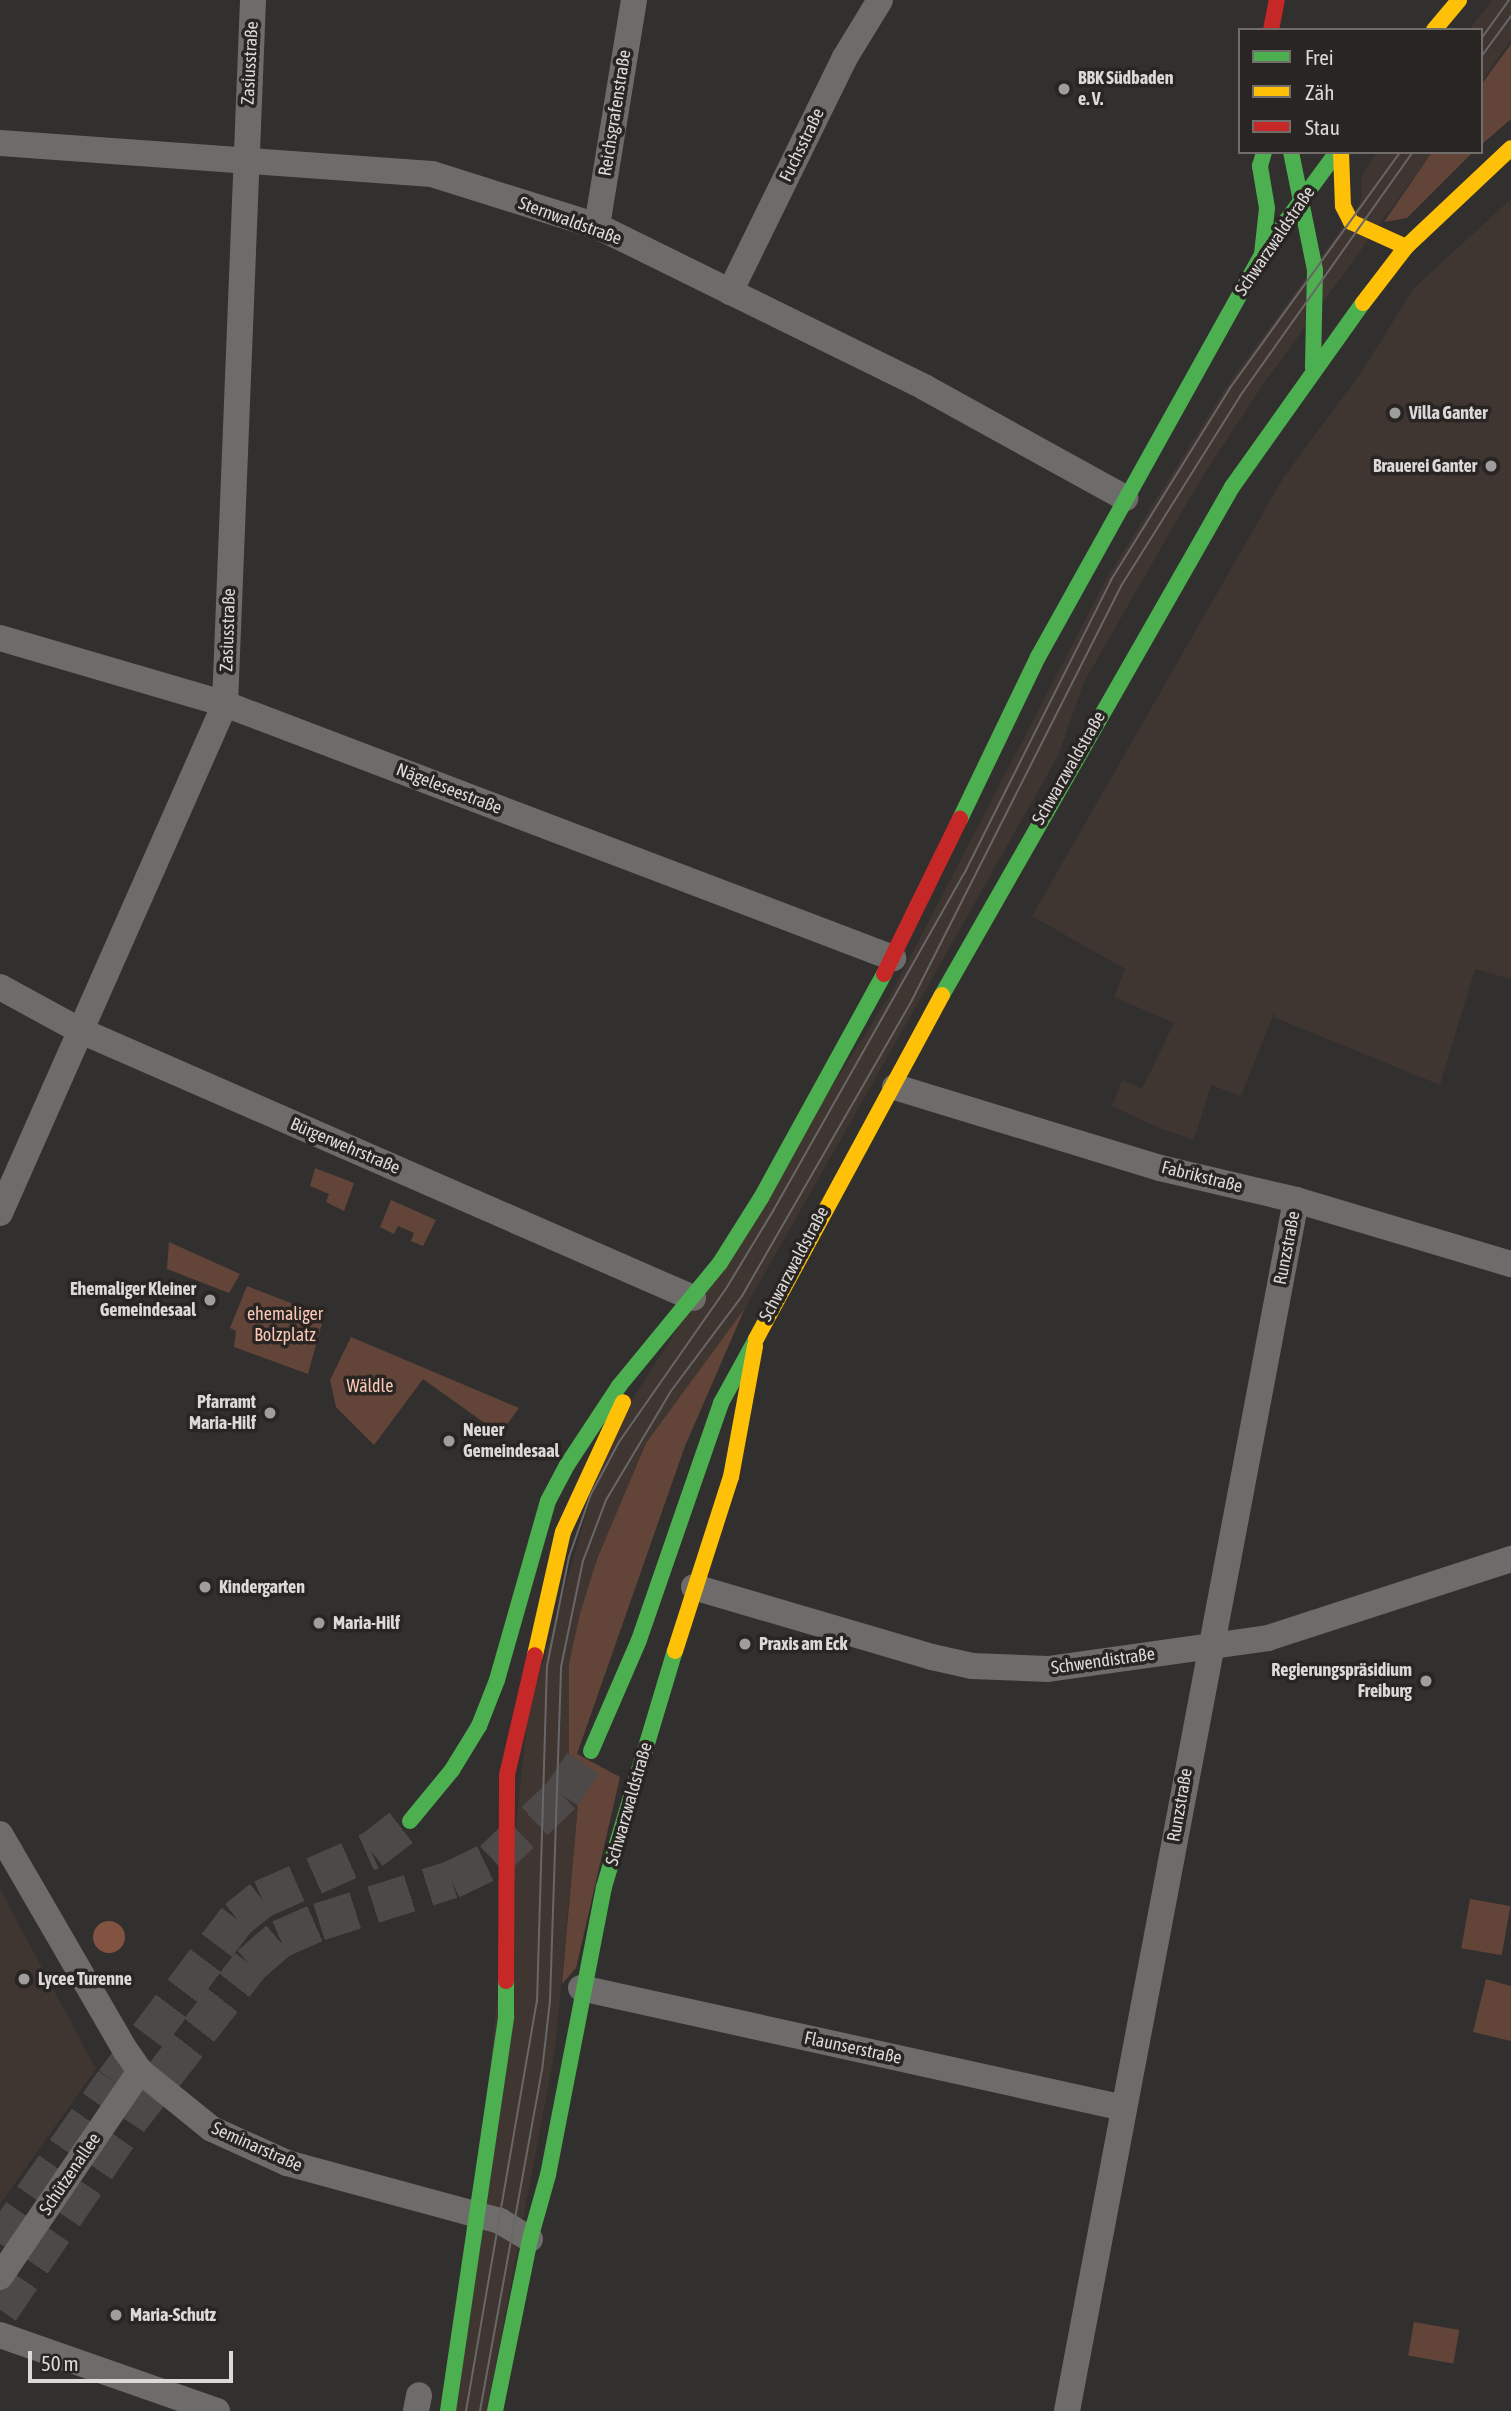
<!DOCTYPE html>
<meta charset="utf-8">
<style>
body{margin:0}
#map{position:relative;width:1511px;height:2411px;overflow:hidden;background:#32302e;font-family:"Asap Condensed",sans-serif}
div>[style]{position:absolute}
.built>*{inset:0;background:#3f3531}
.green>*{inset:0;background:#634438;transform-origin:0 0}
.water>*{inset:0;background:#835341}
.round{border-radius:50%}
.highway-tunnel>*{height:38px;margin-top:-19px;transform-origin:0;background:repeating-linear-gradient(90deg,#4c4948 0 38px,transparent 0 57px)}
.street>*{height:26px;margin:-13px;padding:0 13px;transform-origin:13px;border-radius:13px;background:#6d6c6b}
.fast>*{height:16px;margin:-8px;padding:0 8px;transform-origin:8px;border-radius:8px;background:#4caf50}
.slow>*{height:16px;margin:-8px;padding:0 8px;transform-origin:8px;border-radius:8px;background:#ffc107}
.jam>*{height:16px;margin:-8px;padding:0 8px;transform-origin:8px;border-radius:8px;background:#c62828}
.tram>*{height:2px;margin:-1px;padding:0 1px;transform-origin:1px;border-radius:1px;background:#696767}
.dots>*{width:19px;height:19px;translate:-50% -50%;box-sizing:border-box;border:4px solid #292523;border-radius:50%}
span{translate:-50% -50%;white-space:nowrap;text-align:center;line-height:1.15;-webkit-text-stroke:7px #292523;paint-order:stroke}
.street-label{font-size:18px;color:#dcd9d8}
.poi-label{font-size:18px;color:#dcd9d8;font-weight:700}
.left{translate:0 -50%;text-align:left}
.right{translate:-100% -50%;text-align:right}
.park-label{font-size:18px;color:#fbc8b5}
.legend{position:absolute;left:1238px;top:28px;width:245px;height:126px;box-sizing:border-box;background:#292523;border:2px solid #716d6b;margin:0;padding:9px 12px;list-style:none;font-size:21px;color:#dcd9d8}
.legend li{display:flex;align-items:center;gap:14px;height:35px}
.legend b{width:35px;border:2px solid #716d6b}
.scale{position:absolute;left:28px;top:2351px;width:205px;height:32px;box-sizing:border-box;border:4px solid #dcd9d8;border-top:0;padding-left:9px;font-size:21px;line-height:24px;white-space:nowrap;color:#dcd9d8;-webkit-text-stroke:5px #292523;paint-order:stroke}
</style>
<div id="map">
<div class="built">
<div style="clip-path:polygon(1492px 0,1511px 0,1511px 40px,1481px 82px,1481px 30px,1469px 30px)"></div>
<div style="clip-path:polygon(1377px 152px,1432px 152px,1262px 386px,1199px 482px,1084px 682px,1058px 756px,745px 1308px,646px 1443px,597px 1559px,569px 1663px,569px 1792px,579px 1793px,555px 2050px,487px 2411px,453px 2411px,528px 1714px,609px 1436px,891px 994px,1107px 578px,1227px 386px,1361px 202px,1362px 175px)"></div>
<div style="clip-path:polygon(1511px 199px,1511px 979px,1475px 969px,1440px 1085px,1276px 1018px,1274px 1013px,1241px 1096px,1211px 1085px,1194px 1140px,1159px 1128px,1112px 1106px,1122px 1080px,1142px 1089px,1174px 1023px,1114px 997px,1125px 969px,1032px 916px,1282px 480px,1364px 368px,1414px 288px)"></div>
<div style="clip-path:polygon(0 1889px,96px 2069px,0 2204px)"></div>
</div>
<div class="green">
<div style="clip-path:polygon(1511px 44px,1511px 119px,1481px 145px,1481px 85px)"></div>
<div style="clip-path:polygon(1432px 152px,1473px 152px,1407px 218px,1384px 222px)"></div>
<div style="clip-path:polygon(315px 1168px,354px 1183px,344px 1211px,326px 1202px,329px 1194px,310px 1186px)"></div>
<div style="clip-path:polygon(391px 1200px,436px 1220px,423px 1246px,411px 1241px,414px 1233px,398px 1226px,394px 1234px,380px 1227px)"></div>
<div style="clip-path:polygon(169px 1242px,240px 1274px,229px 1293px,167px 1269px)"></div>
<div style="clip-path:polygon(247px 1286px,324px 1316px,308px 1374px,234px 1347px,236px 1331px,230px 1328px)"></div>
<div style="clip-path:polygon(745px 1308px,685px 1446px,577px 1754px,620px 1777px,576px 1968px,562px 1984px,579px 1793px,569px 1792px,569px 1663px,580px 1614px,597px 1559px,646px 1443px)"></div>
<div style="clip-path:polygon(351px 1337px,519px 1408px,500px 1434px,423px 1379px,374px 1445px,336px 1407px,330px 1380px)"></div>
<div style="left:1470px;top:1899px;width:41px;height:50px;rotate:10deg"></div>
<div style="clip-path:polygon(1486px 1979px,1511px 1986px,1511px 2041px,1473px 2032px)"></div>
<div style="left:1414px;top:2322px;width:46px;height:34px;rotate:10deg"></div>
</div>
<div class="water">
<div class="round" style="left:93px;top:1921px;width:32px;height:32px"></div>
</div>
<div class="highway-tunnel">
<div style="left:0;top:2244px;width:198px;rotate:-54.9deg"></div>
<div style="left:114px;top:2082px;width:204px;rotate:-53deg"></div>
<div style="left:237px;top:1919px;width:32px;rotate:-39deg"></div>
<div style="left:262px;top:1899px;width:119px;rotate:-23.8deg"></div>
<div style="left:371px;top:1851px;width:49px;rotate:-37.6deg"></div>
<div style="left:0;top:2310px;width:230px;rotate:-55.8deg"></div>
<div style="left:129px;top:2120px;width:197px;rotate:-52deg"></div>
<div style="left:250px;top:1965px;width:40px;rotate:-41deg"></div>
<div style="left:280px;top:1939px;width:43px;rotate:-23.6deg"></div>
<div style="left:319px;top:1922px;width:139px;rotate:-17.7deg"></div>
<div style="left:451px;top:1880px;width:47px;rotate:-25.5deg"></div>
<div style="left:493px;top:1860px;width:95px;rotate:-43.3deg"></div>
<div style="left:562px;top:1795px;width:53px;rotate:-56.6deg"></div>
</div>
<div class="street">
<div style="left:0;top:143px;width:433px;rotate:4.1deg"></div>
<div style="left:432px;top:174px;width:173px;rotate:17.5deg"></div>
<div style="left:597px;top:226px;width:364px;rotate:26.2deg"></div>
<div style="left:924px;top:387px;width:230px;rotate:28.9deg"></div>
<div style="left:597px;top:226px;width:229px;rotate:-80.7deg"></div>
<div style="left:730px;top:292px;width:259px;rotate:-63.9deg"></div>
<div style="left:844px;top:59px;width:69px;rotate:-58.6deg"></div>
<div style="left:0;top:638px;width:234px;rotate:16.3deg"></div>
<div style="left:225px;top:704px;width:715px;rotate:20.82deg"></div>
<div style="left:0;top:987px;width:90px;rotate:28.6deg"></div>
<div style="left:79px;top:1030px;width:670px;rotate:23.58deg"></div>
<div style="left:895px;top:1087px;width:277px;rotate:17deg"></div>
<div style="left:1160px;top:1168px;width:140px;rotate:13.2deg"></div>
<div style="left:1296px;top:1200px;width:224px;rotate:16.6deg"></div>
<div style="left:0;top:1213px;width:557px;rotate:-66.15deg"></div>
<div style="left:225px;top:704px;width:705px;rotate:-87.72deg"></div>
<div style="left:694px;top:1587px;width:248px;rotate:16.4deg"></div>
<div style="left:932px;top:1657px;width:41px;rotate:12.7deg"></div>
<div style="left:972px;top:1666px;width:76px;rotate:2.3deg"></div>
<div style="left:1048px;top:1669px;width:222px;rotate:-8deg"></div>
<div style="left:1268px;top:1638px;width:256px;rotate:-18deg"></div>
<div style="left:0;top:1834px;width:251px;rotate:59.9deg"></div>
<div style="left:126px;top:2051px;width:24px;rotate:55deg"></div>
<div style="left:140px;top:2071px;width:92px;rotate:38.9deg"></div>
<div style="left:212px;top:2129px;width:82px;rotate:24.4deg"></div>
<div style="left:287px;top:2163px;width:221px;rotate:15.2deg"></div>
<div style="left:500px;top:2221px;width:35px;rotate:31deg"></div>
<div style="left:581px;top:1988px;width:556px;rotate:12.46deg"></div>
<div style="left:0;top:2277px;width:249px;rotate:-55.8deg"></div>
<div style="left:0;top:2335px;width:230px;rotate:19.3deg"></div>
<div style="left:416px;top:2411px;width:16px;rotate:-79deg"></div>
<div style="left:1067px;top:2411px;width:1232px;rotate:-79.29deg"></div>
</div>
<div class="fast">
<div style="left:1291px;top:152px;width:50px;rotate:78.5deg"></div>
<div style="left:1301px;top:201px;width:70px;rotate:78.5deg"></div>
<div style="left:1315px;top:270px;width:98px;rotate:91.2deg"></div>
<div style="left:1262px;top:254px;width:46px;rotate:-83.8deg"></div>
<div style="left:1267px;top:208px;width:43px;rotate:-99.5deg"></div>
<div style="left:1260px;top:166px;width:15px;rotate:-74deg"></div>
<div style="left:960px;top:819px;width:180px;rotate:-64.3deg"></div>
<div style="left:1038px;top:657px;width:461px;rotate:-60.9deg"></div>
<div style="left:1262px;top:254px;width:127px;rotate:-53.7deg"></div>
<div style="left:942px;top:995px;width:585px;rotate:-60.28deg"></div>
<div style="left:1232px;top:487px;width:226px;rotate:-54.6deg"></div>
<div style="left:567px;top:1465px;width:95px;rotate:-56.6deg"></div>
<div style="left:619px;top:1386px;width:159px;rotate:-50.6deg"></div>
<div style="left:720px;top:1263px;width:77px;rotate:-57.8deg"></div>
<div style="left:761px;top:1198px;width:256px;rotate:-61.2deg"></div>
<div style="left:591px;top:1751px;width:121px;rotate:-66.6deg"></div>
<div style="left:639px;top:1640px;width:251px;rotate:-70.9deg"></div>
<div style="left:721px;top:1403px;width:73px;rotate:-61.3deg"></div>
<div style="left:410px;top:1821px;width:66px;rotate:-50.5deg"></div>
<div style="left:452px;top:1770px;width:52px;rotate:-58.5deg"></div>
<div style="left:479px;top:1726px;width:49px;rotate:-68.6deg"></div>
<div style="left:497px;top:1680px;width:186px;rotate:-74.1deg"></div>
<div style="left:548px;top:1501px;width:41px;rotate:-62.2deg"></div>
<div style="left:448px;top:2411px;width:399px;rotate:-81.6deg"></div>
<div style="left:506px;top:2016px;width:35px;rotate:-90deg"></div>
<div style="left:495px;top:2411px;width:176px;rotate:-78.5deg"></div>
<div style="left:530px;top:2239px;width:66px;rotate:-74.3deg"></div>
<div style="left:548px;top:2175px;width:293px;rotate:-79deg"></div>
<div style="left:604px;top:1887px;width:246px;rotate:-73.3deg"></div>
</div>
<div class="slow">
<div style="left:1434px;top:30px;width:39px;rotate:-50deg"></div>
<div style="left:1341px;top:152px;width:54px;rotate:87.9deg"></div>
<div style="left:1343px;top:206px;width:18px;rotate:63deg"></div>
<div style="left:1351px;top:222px;width:60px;rotate:24.4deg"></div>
<div style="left:1363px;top:303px;width:71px;rotate:-52.5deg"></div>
<div style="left:1406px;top:247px;width:144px;rotate:-43.3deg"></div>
<div style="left:756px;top:1339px;width:391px;rotate:-61.6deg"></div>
<div style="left:675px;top:1651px;width:183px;rotate:-72.2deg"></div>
<div style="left:731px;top:1477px;width:133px;rotate:-79.6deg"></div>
<div style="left:535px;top:1655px;width:126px;rotate:-77.2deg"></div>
<div style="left:563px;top:1532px;width:143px;rotate:-65.2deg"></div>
</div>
<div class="jam">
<div style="left:1271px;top:30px;width:31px;rotate:-79deg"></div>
<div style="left:884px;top:974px;width:173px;rotate:-63.9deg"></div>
<div style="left:506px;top:1981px;width:206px;rotate:-89.7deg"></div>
<div style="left:507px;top:1775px;width:123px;rotate:-76.9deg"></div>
</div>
<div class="tram">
<div style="left:1481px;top:39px;width:48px;rotate:-54.3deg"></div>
<div style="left:1481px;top:57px;width:51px;rotate:-53.8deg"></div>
<div style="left:466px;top:2411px;width:415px;rotate:-80.2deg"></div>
<div style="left:537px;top:2002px;width:336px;rotate:-88.3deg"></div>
<div style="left:547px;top:1666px;width:111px;rotate:-78.6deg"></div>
<div style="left:569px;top:1557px;width:67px;rotate:-70.8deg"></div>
<div style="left:591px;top:1494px;width:59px;rotate:-61.7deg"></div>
<div style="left:619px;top:1442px;width:189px;rotate:-55.1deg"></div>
<div style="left:727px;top:1287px;width:89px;rotate:-58.8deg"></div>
<div style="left:773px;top:1211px;width:387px;rotate:-60.5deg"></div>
<div style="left:964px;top:874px;width:329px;rotate:-63.4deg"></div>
<div style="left:1111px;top:580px;width:226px;rotate:-58.2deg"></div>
<div style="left:1230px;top:388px;width:291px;rotate:-54.2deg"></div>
<div style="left:480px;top:2411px;width:346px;rotate:-79.7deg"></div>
<div style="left:542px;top:2071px;width:70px;rotate:-83.5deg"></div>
<div style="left:550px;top:2001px;width:334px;rotate:-88.1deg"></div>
<div style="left:561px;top:1667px;width:108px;rotate:-78.3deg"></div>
<div style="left:583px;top:1561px;width:65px;rotate:-69.3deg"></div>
<div style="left:606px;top:1500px;width:127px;rotate:-59.2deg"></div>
<div style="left:671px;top:1391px;width:119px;rotate:-53.2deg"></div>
<div style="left:742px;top:1296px;width:339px;rotate:-60.1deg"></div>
<div style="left:911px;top:1002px;width:466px;rotate:-63.2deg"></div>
<div style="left:1121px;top:586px;width:224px;rotate:-57.9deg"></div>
<div style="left:1240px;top:396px;width:299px;rotate:-54.7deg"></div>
</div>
<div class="dots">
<div style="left:1064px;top:89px;background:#a09e9c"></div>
<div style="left:1395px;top:413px;background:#a09e9c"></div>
<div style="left:1491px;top:466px;background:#a09e9c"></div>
<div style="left:210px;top:1300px;background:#a09e9c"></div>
<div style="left:270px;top:1413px;background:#a09e9c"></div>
<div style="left:449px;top:1441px;background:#a09e9c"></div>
<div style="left:205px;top:1587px;background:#a09e9c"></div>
<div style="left:319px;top:1623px;background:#a09e9c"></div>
<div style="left:745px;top:1644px;background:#a09e9c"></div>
<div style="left:1426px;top:1681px;background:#a09e9c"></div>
<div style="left:24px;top:1979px;background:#a09e9c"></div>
<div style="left:116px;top:2315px;background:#a09e9c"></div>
</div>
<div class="street-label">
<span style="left:250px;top:63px;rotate:-87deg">Zasiusstraße</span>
<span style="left:615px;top:113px;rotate:-81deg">Reichsgrafenstraße</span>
<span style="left:802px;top:145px;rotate:-64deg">Fuchsstraße</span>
<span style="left:570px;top:221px;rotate:20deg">Sternwaldstraße</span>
<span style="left:1275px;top:241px;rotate:-56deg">Schwarzwaldstraße</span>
<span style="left:228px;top:630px;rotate:-88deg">Zasiusstraße</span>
<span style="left:1069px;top:768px;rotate:-60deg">Schwarzwaldstraße</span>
<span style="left:449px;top:789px;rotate:21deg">Nägeleseestraße</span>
<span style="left:345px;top:1146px;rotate:23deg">Bürgerwehrstraße</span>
<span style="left:1202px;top:1177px;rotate:14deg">Fabrikstraße</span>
<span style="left:1287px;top:1248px;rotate:-79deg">Runzstraße</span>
<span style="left:794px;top:1264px;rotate:-62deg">Schwarzwaldstraße</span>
<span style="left:1103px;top:1661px;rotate:-8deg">Schwendistraße</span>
<span style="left:629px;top:1804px;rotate:-74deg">Schwarzwaldstraße</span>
<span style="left:1180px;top:1805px;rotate:-80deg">Runzstraße</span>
<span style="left:853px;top:2048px;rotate:12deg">Flaunserstraße</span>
<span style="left:257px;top:2147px;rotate:24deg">Seminarstraße</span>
<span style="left:70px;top:2174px;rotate:-56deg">Schützenallee</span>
</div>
<div class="poi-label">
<span class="left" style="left:1078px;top:89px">BBK Südbaden<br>e. V.</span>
<span class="left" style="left:1409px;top:413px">Villa Ganter</span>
<span class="right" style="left:1477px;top:466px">Brauerei Ganter</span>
<span class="right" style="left:196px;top:1300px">Ehemaliger Kleiner<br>Gemeindesaal</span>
<span class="right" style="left:256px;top:1413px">Pfarramt<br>Maria-Hilf</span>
<span class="left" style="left:463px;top:1441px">Neuer<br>Gemeindesaal</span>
<span class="left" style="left:219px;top:1587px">Kindergarten</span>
<span class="left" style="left:333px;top:1623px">Maria-Hilf</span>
<span class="left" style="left:759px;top:1644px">Praxis am Eck</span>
<span class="right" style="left:1412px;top:1681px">Regierungspräsidium<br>Freiburg</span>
<span class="left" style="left:38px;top:1979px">Lycee Turenne</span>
<span class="left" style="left:130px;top:2315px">Maria-Schutz</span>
</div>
<div class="park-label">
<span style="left:285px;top:1325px">ehemaliger<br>Bolzplatz</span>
<span style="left:370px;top:1386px">Wäldle</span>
</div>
<ul class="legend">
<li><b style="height:9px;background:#4caf50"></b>Frei</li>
<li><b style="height:9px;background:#ffc107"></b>Zäh</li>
<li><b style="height:9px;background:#c62828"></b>Stau</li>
</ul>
<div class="scale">50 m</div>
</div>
